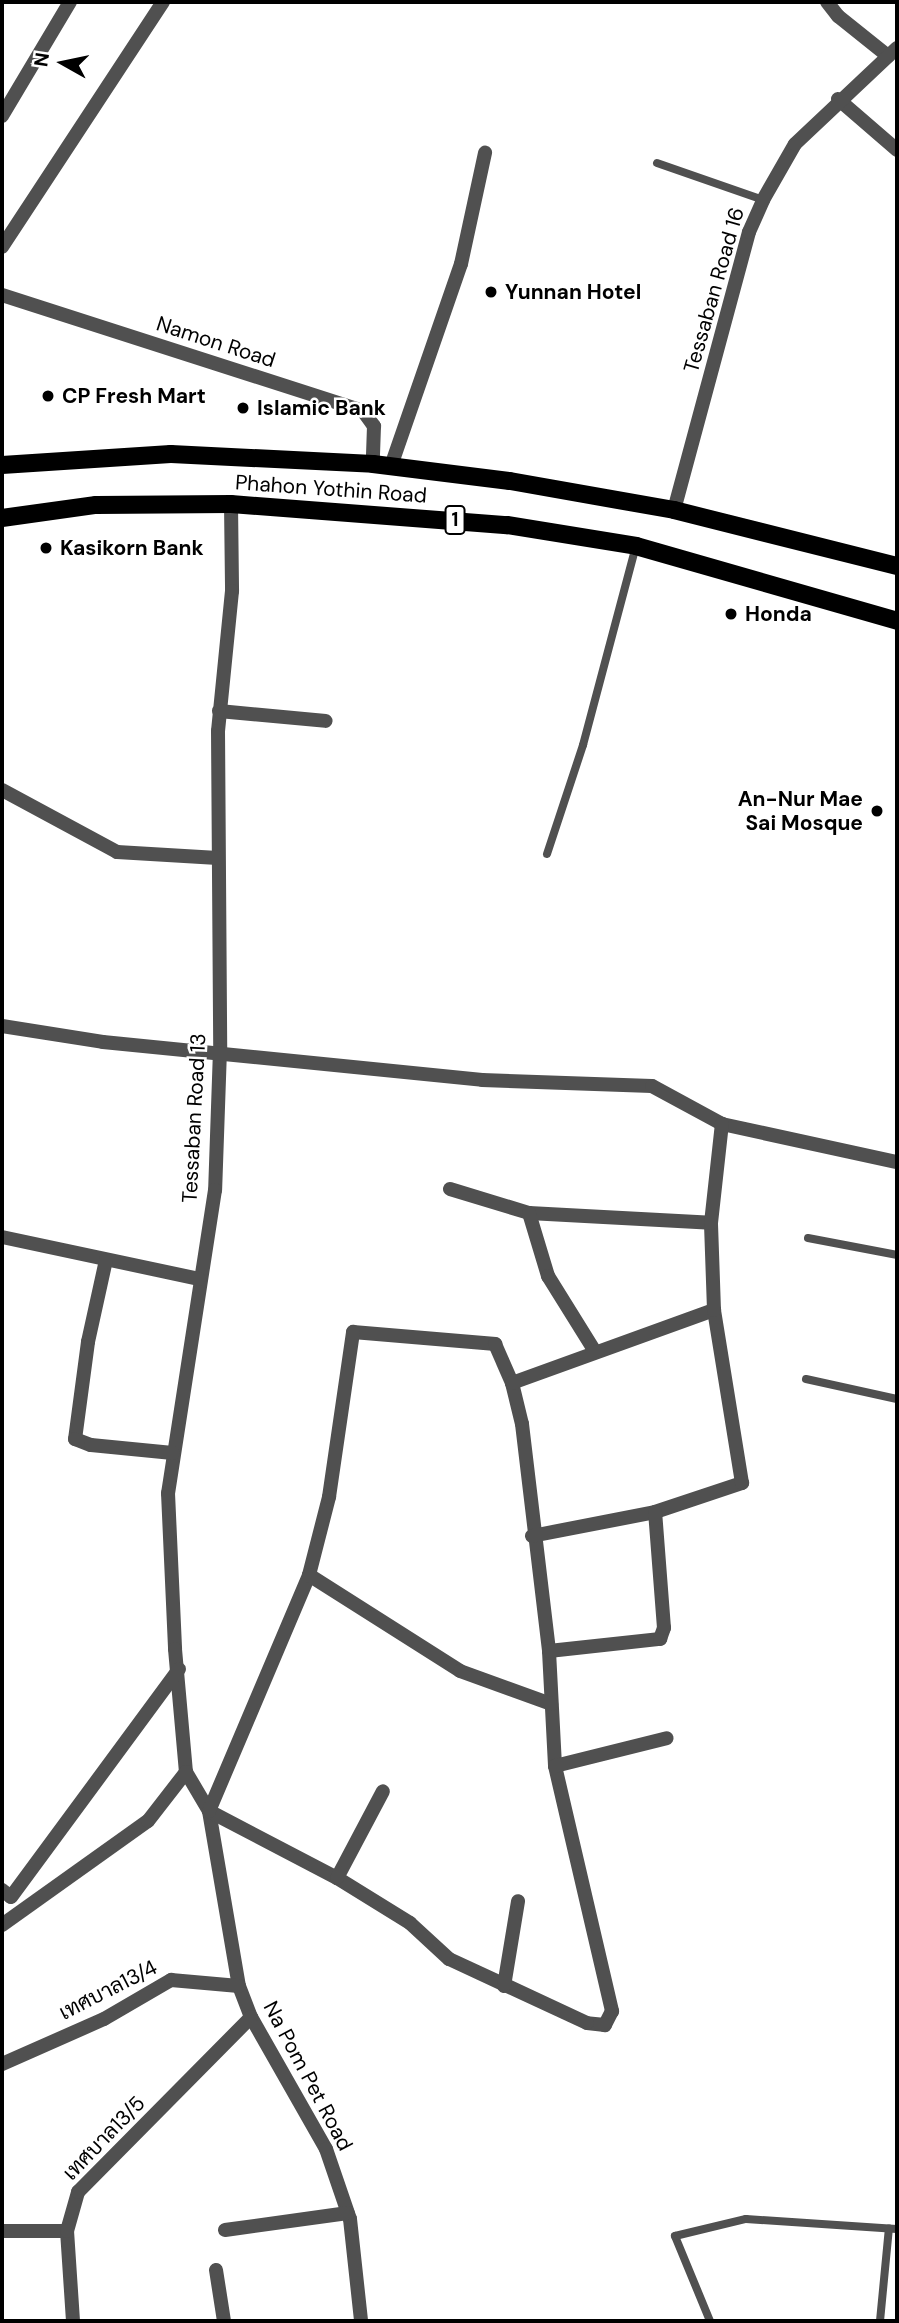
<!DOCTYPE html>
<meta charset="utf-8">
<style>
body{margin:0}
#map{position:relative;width:899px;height:2323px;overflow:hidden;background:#fff;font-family:"DM Sans",Sarabun,sans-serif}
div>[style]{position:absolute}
.service>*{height:8px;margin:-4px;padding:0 4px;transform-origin:4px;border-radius:4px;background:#505050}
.minor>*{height:14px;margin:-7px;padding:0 7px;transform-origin:7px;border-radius:7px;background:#505050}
.primary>*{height:18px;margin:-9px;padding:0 9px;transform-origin:9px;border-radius:9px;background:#000}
.dots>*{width:19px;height:19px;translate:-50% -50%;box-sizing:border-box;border:4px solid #fff;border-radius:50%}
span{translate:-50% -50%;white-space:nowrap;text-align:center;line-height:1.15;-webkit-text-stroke:5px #fff;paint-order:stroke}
.shield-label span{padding:2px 5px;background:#fff;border:2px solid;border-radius:5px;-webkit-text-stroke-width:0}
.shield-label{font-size:19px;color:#000;font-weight:700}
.street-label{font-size:21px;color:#000}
.poi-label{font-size:21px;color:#000;font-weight:700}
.left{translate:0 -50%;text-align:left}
.right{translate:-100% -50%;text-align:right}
.frame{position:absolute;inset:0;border:4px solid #000;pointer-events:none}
.north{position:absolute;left:28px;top:28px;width:70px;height:70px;-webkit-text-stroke:5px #fff;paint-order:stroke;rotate:279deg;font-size:19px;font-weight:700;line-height:28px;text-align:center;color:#000}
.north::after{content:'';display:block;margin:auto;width:24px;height:32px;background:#000;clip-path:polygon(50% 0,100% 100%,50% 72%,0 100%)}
</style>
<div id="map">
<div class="service">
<div style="left:657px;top:163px;width:112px;rotate:19.2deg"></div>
<div style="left:547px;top:854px;width:115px;rotate:-71.7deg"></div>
<div style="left:583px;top:745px;width:206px;rotate:-75.1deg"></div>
<div style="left:808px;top:1238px;width:91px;rotate:10.8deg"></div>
<div style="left:806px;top:1379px;width:93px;rotate:12.4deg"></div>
<div style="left:710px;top:2321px;width:92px;rotate:-112.4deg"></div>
<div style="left:675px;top:2236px;width:73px;rotate:-13.5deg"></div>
<div style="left:746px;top:2219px;width:151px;rotate:3.8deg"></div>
<div style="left:880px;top:2321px;width:93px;rotate:-84.5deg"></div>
</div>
<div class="minor">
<div style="left:827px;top:2px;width:18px;rotate:52deg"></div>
<div style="left:838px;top:16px;width:64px;rotate:38.7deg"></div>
<div style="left:838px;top:99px;width:78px;rotate:40.8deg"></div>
<div style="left:2px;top:116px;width:133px;rotate:-59.2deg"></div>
<div style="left:2px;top:247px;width:293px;rotate:-56.7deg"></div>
<div style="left:2px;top:295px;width:379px;rotate:17.8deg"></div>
<div style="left:363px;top:411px;width:19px;rotate:54deg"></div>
<div style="left:374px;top:426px;width:38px;rotate:92deg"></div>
<div style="left:391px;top:466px;width:214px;rotate:-70.9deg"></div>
<div style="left:461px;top:264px;width:114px;rotate:-77.8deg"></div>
<div style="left:231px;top:504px;width:87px;rotate:89.3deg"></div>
<div style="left:232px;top:591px;width:141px;rotate:95.7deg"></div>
<div style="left:218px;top:731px;width:319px;rotate:89.6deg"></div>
<div style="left:220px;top:1050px;width:140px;rotate:92deg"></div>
<div style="left:215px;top:1190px;width:307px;rotate:98.8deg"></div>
<div style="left:168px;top:1493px;width:156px;rotate:87.4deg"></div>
<div style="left:175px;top:1649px;width:123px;rotate:84.9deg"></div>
<div style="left:186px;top:1772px;width:45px;rotate:59.5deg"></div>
<div style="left:209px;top:1811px;width:178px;rotate:80.3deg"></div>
<div style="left:239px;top:1986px;width:33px;rotate:69deg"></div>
<div style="left:251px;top:2017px;width:152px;rotate:60.4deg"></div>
<div style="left:326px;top:2149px;width:74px;rotate:71.1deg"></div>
<div style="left:350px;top:2219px;width:103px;rotate:83.8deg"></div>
<div style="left:674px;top:510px;width:288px;rotate:-74.9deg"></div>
<div style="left:749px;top:232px;width:35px;rotate:-66deg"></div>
<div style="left:763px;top:200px;width:64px;rotate:-60.3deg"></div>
<div style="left:795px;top:144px;width:140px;rotate:-43.3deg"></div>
<div style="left:219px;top:711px;width:107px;rotate:5.3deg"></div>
<div style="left:2px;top:790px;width:131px;rotate:28.3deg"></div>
<div style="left:117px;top:852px;width:101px;rotate:3.4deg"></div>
<div style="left:2px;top:1026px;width:102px;rotate:9deg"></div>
<div style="left:103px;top:1042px;width:381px;rotate:5.7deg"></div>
<div style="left:482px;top:1080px;width:170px;rotate:2deg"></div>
<div style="left:652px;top:1086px;width:80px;rotate:28.5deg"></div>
<div style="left:722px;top:1124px;width:179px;rotate:12.3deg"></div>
<div style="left:450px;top:1189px;width:83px;rotate:16.9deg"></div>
<div style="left:529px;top:1213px;width:182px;rotate:3.1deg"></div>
<div style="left:529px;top:1213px;width:66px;rotate:73.2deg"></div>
<div style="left:548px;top:1276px;width:87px;rotate:58.1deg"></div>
<div style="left:2px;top:1237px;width:201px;rotate:12deg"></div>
<div style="left:106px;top:1260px;width:84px;rotate:102.4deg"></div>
<div style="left:88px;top:1342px;width:98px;rotate:97.6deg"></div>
<div style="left:75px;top:1439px;width:17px;rotate:21deg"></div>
<div style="left:91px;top:1445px;width:82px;rotate:5.6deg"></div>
<div style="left:353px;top:1332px;width:143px;rotate:4.8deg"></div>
<div style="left:495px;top:1344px;width:43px;rotate:66.4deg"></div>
<div style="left:512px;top:1383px;width:42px;rotate:76.3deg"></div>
<div style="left:522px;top:1424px;width:229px;rotate:83.2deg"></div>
<div style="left:549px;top:1651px;width:115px;rotate:87deg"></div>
<div style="left:555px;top:1766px;width:252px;rotate:76.9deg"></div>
<div style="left:612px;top:2011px;width:16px;rotate:117deg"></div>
<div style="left:605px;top:2025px;width:18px;rotate:-174deg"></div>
<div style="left:587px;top:2023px;width:152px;rotate:-155.1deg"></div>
<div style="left:449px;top:1959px;width:53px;rotate:-137.3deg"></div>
<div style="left:410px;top:1923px;width:86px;rotate:-148.3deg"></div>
<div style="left:337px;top:1878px;width:144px;rotate:-152.4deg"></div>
<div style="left:209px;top:1811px;width:256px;rotate:-67deg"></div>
<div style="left:309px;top:1575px;width:81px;rotate:-75.6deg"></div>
<div style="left:329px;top:1497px;width:167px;rotate:-81.7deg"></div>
<div style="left:512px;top:1383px;width:215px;rotate:-19.9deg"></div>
<div style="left:532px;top:1536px;width:125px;rotate:-11deg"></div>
<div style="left:655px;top:1512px;width:92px;rotate:-18.4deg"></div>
<div style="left:742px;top:1483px;width:175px;rotate:-99.2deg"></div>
<div style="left:714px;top:1310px;width:87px;rotate:-92deg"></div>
<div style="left:711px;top:1223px;width:100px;rotate:-83.7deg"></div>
<div style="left:309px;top:1575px;width:179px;rotate:32.4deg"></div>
<div style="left:460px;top:1671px;width:97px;rotate:19.9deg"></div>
<div style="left:549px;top:1651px;width:112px;rotate:-6.2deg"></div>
<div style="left:660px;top:1639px;width:12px;rotate:-70deg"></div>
<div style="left:664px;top:1628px;width:116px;rotate:-94.4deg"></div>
<div style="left:555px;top:1766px;width:115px;rotate:-14deg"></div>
<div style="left:337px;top:1878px;width:98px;rotate:-62.1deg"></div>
<div style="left:2px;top:1890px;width:11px;rotate:38deg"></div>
<div style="left:11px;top:1897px;width:283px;rotate:-53.6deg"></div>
<div style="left:2px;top:1925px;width:179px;rotate:-35.5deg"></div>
<div style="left:148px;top:1821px;width:62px;rotate:-52.2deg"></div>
<div style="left:504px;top:1986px;width:86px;rotate:-80.6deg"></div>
<div style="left:2px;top:2064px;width:111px;rotate:-23.8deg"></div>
<div style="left:104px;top:2019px;width:78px;rotate:-30.2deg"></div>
<div style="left:171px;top:1980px;width:68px;rotate:5deg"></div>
<div style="left:225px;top:2230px;width:124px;rotate:-7.9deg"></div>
<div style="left:2px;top:2231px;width:65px"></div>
<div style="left:216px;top:2270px;width:52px;rotate:81.1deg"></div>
<div style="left:73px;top:2321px;width:90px;rotate:-93.8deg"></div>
<div style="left:67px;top:2231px;width:41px;rotate:-74.2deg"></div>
<div style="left:78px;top:2192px;width:246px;rotate:-45.3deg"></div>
</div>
<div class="primary">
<div style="left:2px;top:465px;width:169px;rotate:-3.7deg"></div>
<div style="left:171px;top:454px;width:202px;rotate:2.8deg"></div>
<div style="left:373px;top:464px;width:138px;rotate:7.1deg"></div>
<div style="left:510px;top:481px;width:167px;rotate:10deg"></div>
<div style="left:674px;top:510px;width:230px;rotate:14.1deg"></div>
<div style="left:2px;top:518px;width:95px;rotate:-7.9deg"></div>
<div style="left:96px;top:505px;width:135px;rotate:-0.4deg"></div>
<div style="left:231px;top:504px;width:277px;rotate:4.4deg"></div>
<div style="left:507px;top:525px;width:131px;rotate:9.2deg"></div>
<div style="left:636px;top:546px;width:272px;rotate:16deg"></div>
</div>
<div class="dots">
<div style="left:491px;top:292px;background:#000"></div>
<div style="left:48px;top:396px;background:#000"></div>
<div style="left:243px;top:408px;background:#000"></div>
<div style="left:46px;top:548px;background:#000"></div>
<div style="left:731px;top:614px;background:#000"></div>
<div style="left:877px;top:811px;background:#000"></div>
</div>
<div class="shield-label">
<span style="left:455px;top:520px">1</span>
</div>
<div class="street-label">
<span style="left:714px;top:290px;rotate:-74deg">Tessaban Road 16</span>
<span style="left:216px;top:342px;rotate:18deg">Namon Road</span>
<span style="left:331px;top:489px;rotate:4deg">Phahon Yothin Road</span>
<span style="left:194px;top:1118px;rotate:-87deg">Tessaban Road 13</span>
<span style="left:108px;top:1990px;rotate:-27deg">เทศบาล13/4</span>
<span style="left:308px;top:2076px;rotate:62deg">Na Pom Pet Road</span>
<span style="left:104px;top:2138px;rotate:-46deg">เทศบาล13/5</span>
</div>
<div class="poi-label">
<span class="left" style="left:505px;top:292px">Yunnan Hotel</span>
<span class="left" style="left:62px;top:396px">CP Fresh Mart</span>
<span class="left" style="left:257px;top:408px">Islamic Bank</span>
<span class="left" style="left:60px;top:548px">Kasikorn Bank</span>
<span class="left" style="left:745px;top:614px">Honda</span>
<span class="right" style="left:863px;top:811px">An-Nur Mae<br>Sai Mosque</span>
</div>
<div class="frame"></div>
<div class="north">N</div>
</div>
